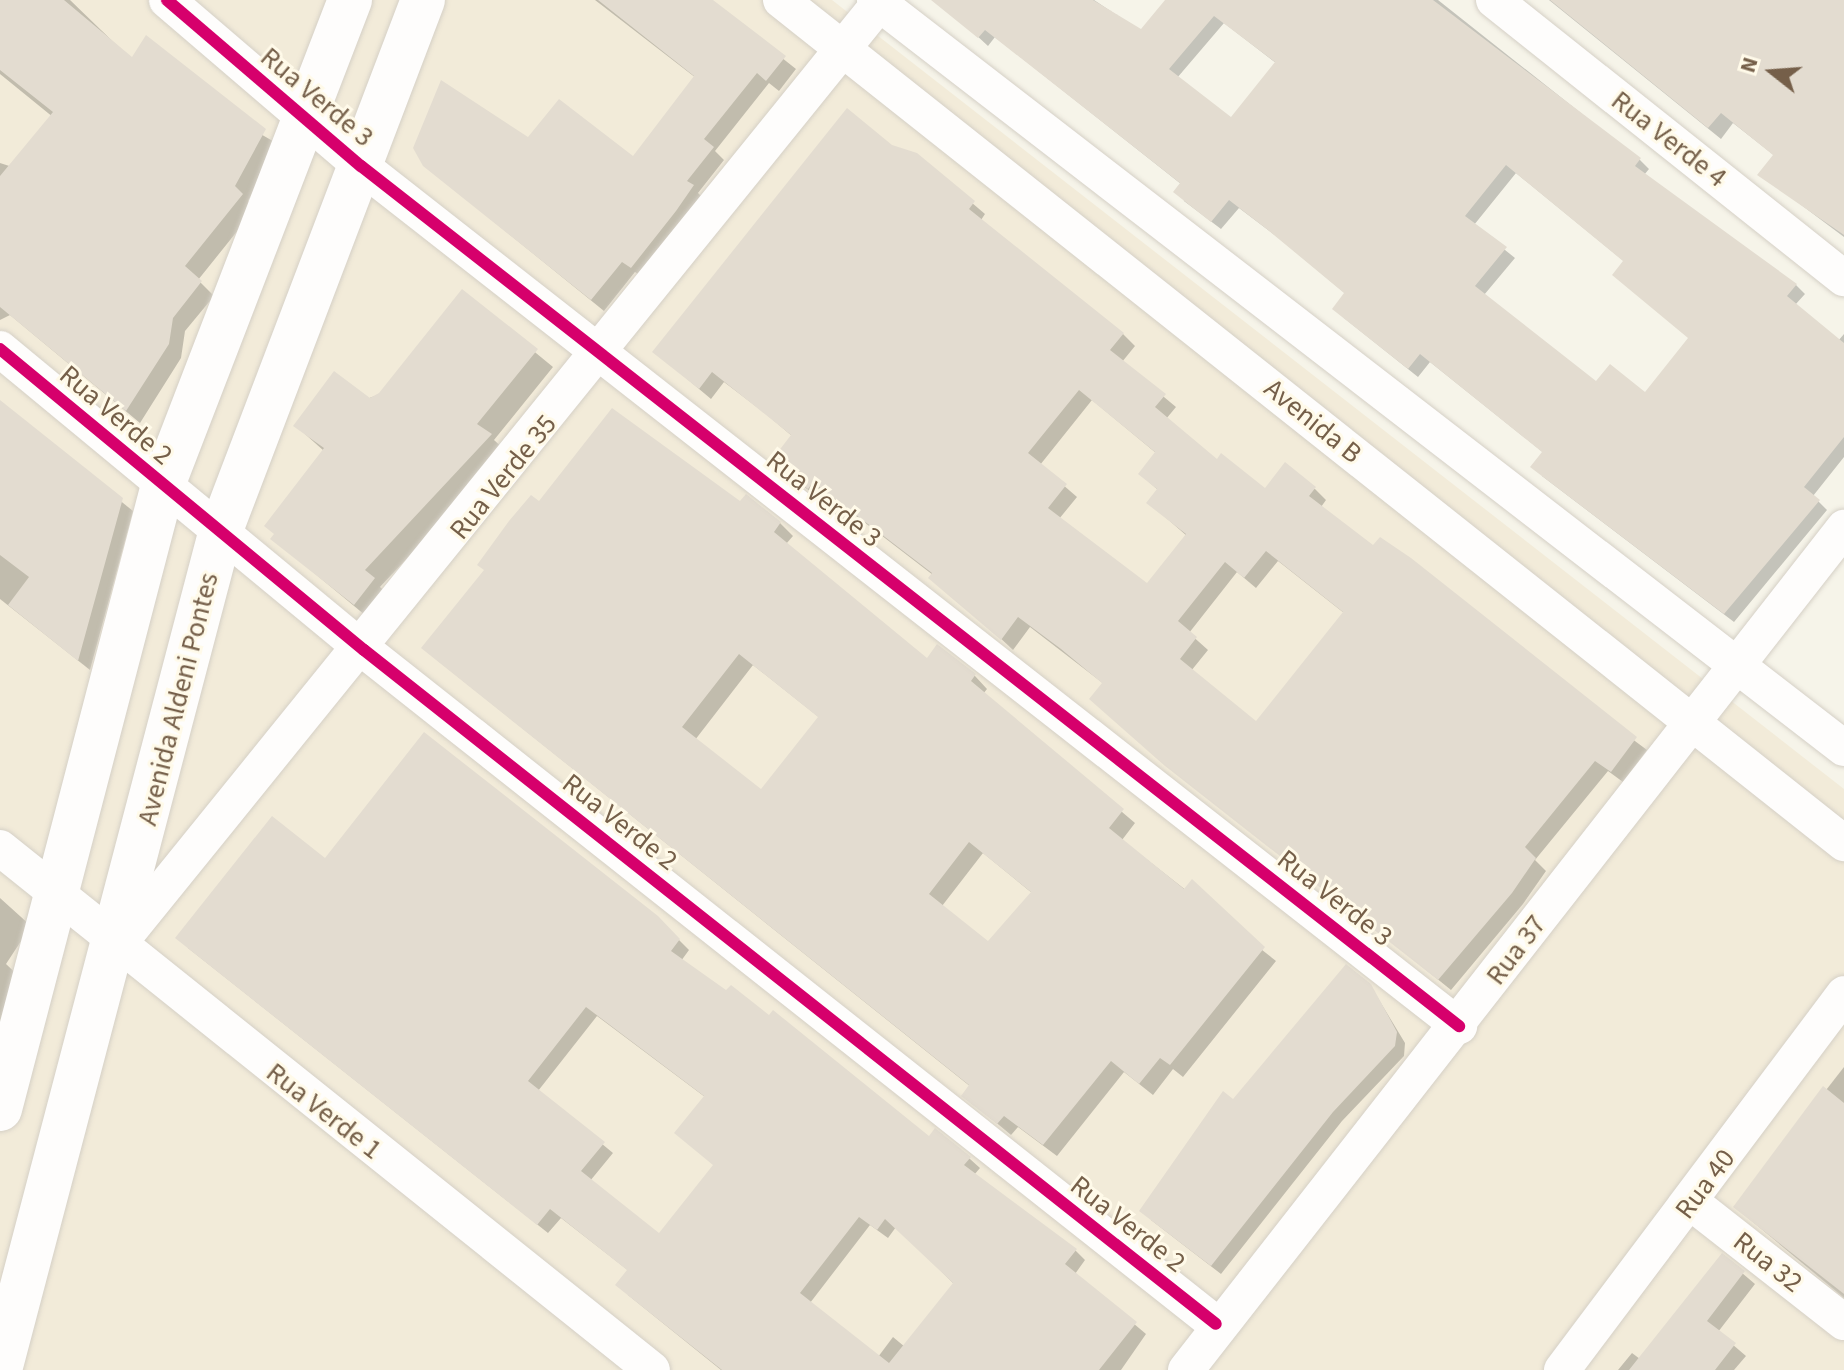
<!DOCTYPE html>
<style>
body{margin:0}
#map{position:relative;width:1844px;height:1370px;overflow:hidden;background:#f6f4e9;font-family:"Source Sans 3",sans-serif}
div>[style]{position:absolute}
.residential>*{inset:0;background:#f2ebd9}
.shadow>*{inset:0;background:#0003}
.building>*{inset:0;background:#e3dcd0}
.roads{filter:drop-shadow(0 0 2px #d5d0c6) drop-shadow(0 0 2px #d5d0c6)}
.minor>*{height:36px;margin:-18px;padding:0 18px;transform-origin:18px;border-radius:18px;background:#fefdfc}
.secondary>*{height:44px;margin:-22px;padding:0 22px;transform-origin:22px;border-radius:22px;background:#fefdfc}
.cycleway>*{height:12px;margin:-6px;padding:0 6px;transform-origin:6px;border-radius:6px;background:#d6006c}
span{translate:-50% -50%;white-space:nowrap;text-align:center;line-height:1.15;-webkit-text-stroke:6px #fffae9;paint-order:stroke}
.street-label{font-size:28px;color:#755f49}
.north{position:absolute;left:1732px;top:32px;width:80px;height:80px;-webkit-text-stroke:6px #fffae9;paint-order:stroke;rotate:287deg;font-size:22px;font-weight:700;line-height:32px;text-align:center;color:#755f49}
.north::after{content:'';display:block;margin:auto;width:28px;height:36px;background:#755f49;clip-path:polygon(50% 0,100% 100%,50% 72%,0 100%)}
</style>
<div id="map">
<div class="residential">
<div style="clip-path:polygon(0 0,832px 0,1844px 789px,1844px 1370px,0 1370px)"></div>
</div>
<div class="shadow">
<div style="clip-path:polygon(0 0,70px 0,132px 60px,278px 144px,248px 201px,255px 209px,198px 280px,214px 296px,185px 331px,181px 358px,140px 423px,10px 315px,0 320px,0 163px,182px 222px,0 74px)"></div>
<div style="clip-path:polygon(595px 0,709px 0,796px 69px,779px 91px,769px 83px,715px 151px,724px 160px,698px 193px,704px 199px,644px 278px,635px 272px,604px 311px,424px 165px,529px 140px,634px 159px,696px 78px)"></div>
<div style="clip-path:polygon(evenodd,938px 0,1094px 0,1142px 32px,1168px 0,1438px 0,1640px 160px,1649px 169px,1644px 175px,1796px 285px,1805px 294px,1795px 305px,1838px 341px,1844px 334px,1844px 457px,1813px 496px,1827px 510px,1734px 622px,1542px 476px,1544px 453px,1430px 362px,1418px 377px,1344px 318px,1346px 294px,1280px 239px,1239px 208px,1221px 229px,1184px 201px,1181px 184px,995px 37px,988px 46px,938px 0,1224px 23px,1276px 63px,1232px 120px,1177px 78px,1224px 23px,938px 0,1516px 173px,1625px 262px,1690px 338px,1645px 394px,1596px 384px,1484px 295px,1515px 258px,1474px 225px,1516px 173px)"></div>
<div style="clip-path:polygon(1549px 0,1844px 0,1844px 237px,1760px 174px,1775px 156px,1733px 123px,1721px 139px)"></div>
<div style="clip-path:polygon(evenodd,891px 147px,916px 155px,985px 214px,981px 220px,1123px 334px,1135px 346px,1122px 362px,1176px 407px,1166px 419px,1217px 462px,1265px 491px,1315px 489px,1326px 500px,1321px 507px,1647px 750px,1623px 782px,1608px 771px,1535px 860px,1546px 871px,1523px 904px,1451px 990px,1103px 710px,1104px 684px,1030px 627px,1013px 650px,933px 575px,825px 492px,820px 499px,785px 472px,774px 460px,792px 436px,766px 414px,724px 382px,711px 399px,655px 352px,891px 147px,1092px 400px,1156px 453px,1140px 474px,1158px 490px,1149px 503px,1187px 536px,1148px 586px,1059px 519px,1077px 497px,1040px 465px,1092px 400px,891px 147px,1278px 561px,1344px 613px,1256px 724px,1191px 671px,1208px 650px,1189px 633px,1237px 572px,1256px 588px,1278px 561px)"></div>
<div style="clip-path:polygon(462px 292px,553px 367px,494px 440px,507px 452px,380px 587px,390px 596px,371px 620px,273px 539px,324px 451px,296px 426px,380px 394px)"></div>
<div style="clip-path:polygon(0 404px,133px 511px,90px 670px,0 599px)"></div>
<div style="clip-path:polygon(evenodd,540px 504px,740px 504px,780px 523px,793px 536px,786px 544px,927px 660px,938px 647px,975px 676px,987px 689px,983px 694px,1135px 823px,1122px 840px,1276px 961px,1183px 1077px,1173px 1069px,1153px 1095px,1124px 1072px,1057px 1156px,1018px 1127px,1011px 1135px,964px 1096px,971px 1087px,437px 660px,540px 504px,753px 665px,820px 718px,761px 792px,695px 740px,753px 665px,540px 504px,983px 853px,1032px 893px,989px 944px,942px 906px,983px 853px)"></div>
<div style="clip-path:polygon(evenodd,326px 861px,656px 917px,689px 950px,681px 961px,929px 1139px,935px 1131px,970px 1159px,980px 1168px,974px 1175px,1075px 1250px,1085px 1260px,1075px 1274px,1146px 1334px,1121px 1370px,721px 1370px,628px 1295px,629px 1271px,561px 1218px,548px 1233px,188px 948px,326px 861px,597px 1016px,705px 1097px,677px 1133px,715px 1166px,659px 1236px,590px 1181px,613px 1153px,538px 1091px,597px 1016px,326px 861px,870px 1225px,888px 1238px,896px 1227px,954px 1284px,905px 1347px,893px 1337px,878px 1357px,810px 1303px,870px 1225px)"></div>
<div style="clip-path:polygon(0 898px,31px 926px,6px 964px,23px 980px,0 1061px)"></div>
<div style="clip-path:polygon(1370px 985px,1405px 1043px,1404px 1056px,1342px 1121px,1221px 1274px,1151px 1220px,1233px 1101px)"></div>
<div style="clip-path:polygon(1844px 1067px,1844px 1298px,1735px 1207px)"></div>
<div style="clip-path:polygon(1722px 1256px,1755px 1284px,1718px 1332px,1746px 1356px,1734px 1370px,1618px 1370px,1632px 1353px,1640px 1359px)"></div>
</div>
<div class="building">
<div style="clip-path:polygon(0 0,64px 0,132px 57px,146px 35px,266px 129px,235px 186px,243px 194px,185px 266px,202px 281px,173px 318px,169px 344px,126px 411px,0 307px,0 176px,53px 112px,0 70px)"></div>
<div style="clip-path:polygon(598px 0,713px 0,786px 56px,766px 81px,757px 73px,704px 139px,714px 147px,687px 181px,694px 185px,676px 211px,631px 268px,622px 262px,591px 300px,423px 166px,413px 148px,441px 80px,528px 137px,559px 99px,633px 156px,694px 76px)"></div>
<div style="clip-path:polygon(evenodd,931px 0,1093px 0,1141px 29px,1165px 0,1433px 0,1641px 158px,1635px 166px,1797px 284px,1787px 296px,1844px 343px,1844px 437px,1804px 487px,1820px 500px,1724px 614px,1530px 467px,1542px 452px,1420px 354px,1408px 369px,1332px 309px,1344px 293px,1268px 230px,1229px 200px,1211px 222px,1173px 192px,1180px 183px,985px 30px,978px 38px,931px 0,1214px 16px,1275px 62px,1231px 117px,1169px 69px,1214px 16px,931px 0,1506px 165px,1623px 261px,1612px 275px,1688px 338px,1645px 392px,1610px 364px,1596px 381px,1475px 286px,1507px 247px,1465px 216px,1506px 165px)"></div>
<div style="clip-path:polygon(1550px 0,1844px 0,1844px 235px,1757px 175px,1773px 155px,1721px 113px,1708px 128px)"></div>
<div style="clip-path:polygon(evenodd,847px 108px,892px 145px,917px 153px,975px 201px,969px 209px,1124px 333px,1110px 350px,1166px 394px,1155px 407px,1217px 459px,1221px 453px,1265px 488px,1285px 462px,1316px 487px,1309px 496px,1373px 545px,1380px 537px,1411px 558px,1637px 737px,1611px 772px,1595px 761px,1525px 847px,1536px 858px,1512px 893px,1438px 980px,1165px 766px,1089px 699px,1102px 683px,1061px 649px,1018px 617px,1001px 640px,928px 578px,932px 573px,813px 482px,808px 489px,771px 461px,791px 435px,751px 403px,712px 372px,699px 389px,652px 352px,847px 108px,1079px 390px,1155px 452px,1138px 474px,1157px 489px,1146px 503px,1186px 534px,1147px 583px,1048px 508px,1067px 484px,1028px 453px,1079px 390px,847px 108px,1266px 551px,1343px 612px,1256px 721px,1180px 659px,1197px 637px,1178px 621px,1225px 562px,1244px 578px,1266px 551px)"></div>
<div style="clip-path:polygon(462px 289px,538px 349px,477px 424px,492px 434px,365px 570px,375px 578px,354px 605px,270px 539px,274px 534px,264px 526px,324px 448px,293px 426px,334px 371px,370px 398px,379px 393px)"></div>
<div style="clip-path:polygon(0 400px,123px 498px,78px 661px,8px 605px,29px 577px,0 555px)"></div>
<div style="clip-path:polygon(evenodd,612px 408px,740px 501px,746px 494px,781px 522px,774px 532px,927px 658px,937px 644px,976px 674px,971px 681px,1124px 809px,1109px 828px,1184px 889px,1192px 879px,1265px 947px,1170px 1065px,1160px 1058px,1139px 1084px,1111px 1061px,1043px 1145px,1004px 1116px,997px 1124px,961px 1096px,969px 1085px,421px 648px,484px 570px,477px 565px,509px 521px,531px 495px,539px 501px,612px 408px,739px 654px,818px 717px,761px 789px,682px 727px,739px 654px,612px 408px,969px 842px,1031px 892px,988px 941px,929px 894px,969px 842px)"></div>
<div style="clip-path:polygon(evenodd,424px 732px,658px 916px,680px 939px,671px 951px,726px 990px,731px 985px,769px 1015px,773px 1010px,929px 1136px,935px 1128px,971px 1157px,964px 1165px,1077px 1249px,1065px 1264px,1137px 1322px,1099px 1370px,722px 1370px,615px 1285px,627px 1270px,550px 1209px,537px 1225px,175px 938px,272px 816px,325px 858px,424px 732px,586px 1007px,704px 1096px,674px 1133px,713px 1165px,659px 1233px,581px 1171px,605px 1142px,528px 1081px,586px 1007px,424px 732px,859px 1217px,877px 1230px,885px 1219px,953px 1283px,889px 1363px,800px 1293px,859px 1217px)"></div>
<div style="clip-path:polygon(1346px 964px,1371px 984px,1397px 1032px,1395px 1046px,1333px 1112px,1211px 1266px,1139px 1211px,1223px 1091px,1233px 1099px)"></div>
<div style="clip-path:polygon(1823px 1086px,1844px 1103px,1844px 1294px,1733px 1207px)"></div>
<div style="clip-path:polygon(1722px 1253px,1745px 1271px,1707px 1321px,1736px 1343px,1715px 1370px,1629px 1370px)"></div>
</div>
<div class="roads">
<div class="minor">
<div style="left:167px;top:0;width:255px;rotate:40.6deg"></div>
<div style="left:361px;top:166px;width:1395px;rotate:38.07deg"></div>
<div style="left:781px;top:0;width:1357px;rotate:38.42deg"></div>
<div style="left:875px;top:0;width:1224px;rotate:37.67deg"></div>
<div style="left:1494px;top:0;width:447px;rotate:38.5deg"></div>
<div style="left:0;top:349px;width:472px;rotate:39.6deg"></div>
<div style="left:364px;top:650px;width:1086px;rotate:38.35deg"></div>
<div style="left:0;top:848px;width:835px;rotate:38.68deg"></div>
<div style="left:116px;top:947px;width:1218px;rotate:-51.03deg"></div>
<div style="left:1692px;top:1203px;width:193px;rotate:38.1deg"></div>
<div style="left:1186px;top:1370px;width:1069px;rotate:-51.99deg"></div>
<div style="left:1562px;top:1370px;width:470px;rotate:-53.1deg"></div>
</div>
<div class="secondary">
<div style="left:0;top:1109px;width:645px;rotate:-75.36deg"></div>
<div style="left:163px;top:485px;width:520px;rotate:-68.92deg"></div>
<div style="left:0;top:1370px;width:869px;rotate:-75.26deg"></div>
<div style="left:221px;top:530px;width:567px;rotate:-69.14deg"></div>
</div>
</div>
<div class="cycleway">
<div style="left:167px;top:0;width:255px;rotate:40.6deg"></div>
<div style="left:361px;top:166px;width:1395px;rotate:38.07deg"></div>
<div style="left:0;top:349px;width:472px;rotate:39.6deg"></div>
<div style="left:364px;top:650px;width:1086px;rotate:38.35deg"></div>
</div>
<div class="street-label">
<span style="left:317px;top:97px;rotate:40deg">Rua Verde 3</span>
<span style="left:1669px;top:139px;rotate:38deg">Rua Verde 4</span>
<span style="left:116px;top:415px;rotate:40deg">Rua Verde 2</span>
<span style="left:1313px;top:421px;rotate:39deg">Avenida B</span>
<span style="left:503px;top:477px;rotate:-51deg">Rua Verde 35</span>
<span style="left:824px;top:499px;rotate:38deg">Rua Verde 3</span>
<span style="left:178px;top:699px;rotate:-76deg">Avenida Aldeni Pontes</span>
<span style="left:620px;top:822px;rotate:38deg">Rua Verde 2</span>
<span style="left:1335px;top:898px;rotate:38deg">Rua Verde 3</span>
<span style="left:1516px;top:950px;rotate:-53deg">Rua 37</span>
<span style="left:324px;top:1111px;rotate:38deg">Rua Verde 1</span>
<span style="left:1705px;top:1184px;rotate:-53deg">Rua 40</span>
<span style="left:1128px;top:1224px;rotate:38deg">Rua Verde 2</span>
<span style="left:1768px;top:1262px;rotate:38deg">Rua 32</span>
</div>
<div class="north">N</div>
</div>
